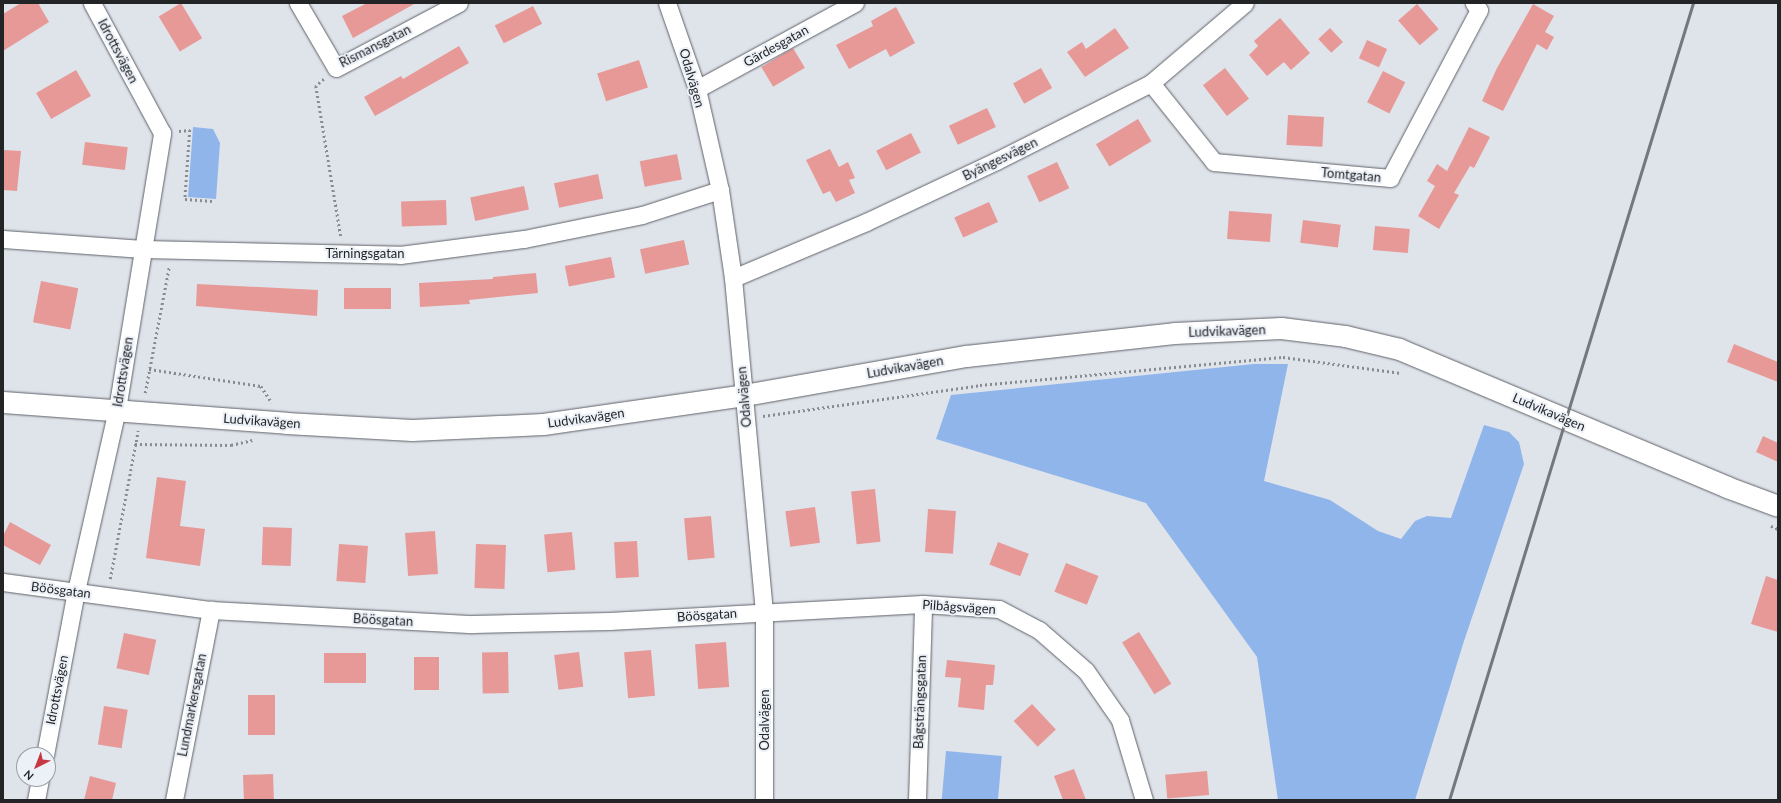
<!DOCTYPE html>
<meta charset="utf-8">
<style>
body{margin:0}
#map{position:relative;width:1781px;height:803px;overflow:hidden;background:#dfe3ea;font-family:Lato,sans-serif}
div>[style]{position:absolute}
.green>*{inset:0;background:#90b5eb;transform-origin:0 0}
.building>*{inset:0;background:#e79998;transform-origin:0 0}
.path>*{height:2.5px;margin-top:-1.25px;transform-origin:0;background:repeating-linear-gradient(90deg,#888c90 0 2px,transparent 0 5px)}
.roads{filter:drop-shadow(0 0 1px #5e6268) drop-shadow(0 0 1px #5e6268)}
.minor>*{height:17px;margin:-8.5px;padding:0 8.5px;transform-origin:8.5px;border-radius:8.5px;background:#fff}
.tertiary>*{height:21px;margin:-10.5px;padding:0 10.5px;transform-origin:10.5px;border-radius:10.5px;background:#fff}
.rail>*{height:3px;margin:-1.5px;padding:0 1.5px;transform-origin:1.5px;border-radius:1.5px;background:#74777b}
span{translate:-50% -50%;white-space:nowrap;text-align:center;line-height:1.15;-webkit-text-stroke:4px #ecf0f7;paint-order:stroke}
.street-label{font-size:13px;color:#222426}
.frame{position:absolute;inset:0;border:4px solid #222426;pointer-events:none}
.north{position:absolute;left:16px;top:747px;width:40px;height:40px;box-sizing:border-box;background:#ecf0f7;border:1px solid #9b9ea3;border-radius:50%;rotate:222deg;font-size:11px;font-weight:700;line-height:16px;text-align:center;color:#222426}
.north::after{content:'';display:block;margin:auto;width:14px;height:18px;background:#c73744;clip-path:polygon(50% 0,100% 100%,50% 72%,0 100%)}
</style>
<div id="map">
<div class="green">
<div style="clip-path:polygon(193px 127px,213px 129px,220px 143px,216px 199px,188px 197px)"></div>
<div style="clip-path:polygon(1254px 364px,1288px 364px,1264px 481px,1330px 500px,1378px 531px,1401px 539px,1415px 521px,1427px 516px,1451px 518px,1484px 425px,1509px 432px,1519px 442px,1524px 464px,1464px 641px,1415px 800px,1278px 800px,1257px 657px,1146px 503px,936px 439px,951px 395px)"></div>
<div style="left:946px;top:751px;width:56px;height:49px;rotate:5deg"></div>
</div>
<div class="building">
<div style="clip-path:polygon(21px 3px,38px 3px,49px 22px,3px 51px,3px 14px)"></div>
<div style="left:181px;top:3px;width:41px;height:26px;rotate:59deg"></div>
<div style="clip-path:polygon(367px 3px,416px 3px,353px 38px,342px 16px)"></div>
<div style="left:1417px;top:4px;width:33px;height:25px;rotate:49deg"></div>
<div style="clip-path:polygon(1533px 4px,1554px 16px,1545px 32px,1554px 37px,1547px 50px,1537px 44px,1503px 111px,1482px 101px,1497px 68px)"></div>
<div style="left:533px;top:6px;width:20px;height:43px;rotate:63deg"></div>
<div style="clip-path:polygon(896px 7px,915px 43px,890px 57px,886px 49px,849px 69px,836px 45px,873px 26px,871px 21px)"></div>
<div style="clip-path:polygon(1280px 18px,1310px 53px,1291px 70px,1284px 62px,1267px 76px,1249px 55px,1258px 46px,1254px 41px)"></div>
<div style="clip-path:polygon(1115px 28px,1129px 48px,1085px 77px,1067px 52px,1082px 42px,1086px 49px)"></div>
<div style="left:1330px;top:28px;width:19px;height:16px;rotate:47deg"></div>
<div style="left:1367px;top:40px;width:22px;height:20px;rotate:24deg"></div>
<div style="clip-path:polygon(459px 46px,469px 63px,375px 116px,364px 97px,401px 76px,403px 79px)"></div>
<div style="left:793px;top:48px;width:23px;height:37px;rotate:59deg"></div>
<div style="left:639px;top:60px;width:29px;height:44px;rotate:72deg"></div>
<div style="left:1041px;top:68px;width:23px;height:32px;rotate:61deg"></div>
<div style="left:1225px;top:68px;width:39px;height:28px;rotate:52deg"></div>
<div style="left:76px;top:70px;width:30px;height:46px;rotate:60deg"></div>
<div style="left:1383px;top:71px;width:25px;height:35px;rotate:27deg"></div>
<div style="left:987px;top:108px;width:21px;height:42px;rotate:65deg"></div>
<div style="left:1288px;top:115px;width:36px;height:30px;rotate:3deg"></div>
<div style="left:1138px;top:119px;width:26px;height:49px;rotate:59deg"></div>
<div style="clip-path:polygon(1469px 127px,1490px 137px,1474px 168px,1470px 166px,1454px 193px,1459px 195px,1439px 229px,1418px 216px,1435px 186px,1427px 181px,1437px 164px,1447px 171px)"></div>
<div style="left:911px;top:133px;width:22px;height:39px;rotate:63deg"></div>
<div style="left:85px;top:142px;width:43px;height:23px;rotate:7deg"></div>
<div style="clip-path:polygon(830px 149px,839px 167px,848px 162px,855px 178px,849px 180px,855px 193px,836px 202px,830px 191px,823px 194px,806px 160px)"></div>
<div style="clip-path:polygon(3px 150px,21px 151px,17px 191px,3px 190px)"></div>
<div style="left:677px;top:154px;width:26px;height:38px;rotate:79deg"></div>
<div style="left:1057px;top:162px;width:29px;height:33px;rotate:65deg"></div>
<div style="left:598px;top:174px;width:25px;height:45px;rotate:78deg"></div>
<div style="left:524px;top:186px;width:24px;height:55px;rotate:78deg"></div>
<div style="left:446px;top:200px;width:25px;height:45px;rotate:88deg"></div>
<div style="left:989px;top:202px;width:22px;height:38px;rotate:66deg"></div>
<div style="left:1229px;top:211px;width:43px;height:28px;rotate:4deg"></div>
<div style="left:1303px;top:220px;width:38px;height:23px;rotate:7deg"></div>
<div style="left:1375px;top:226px;width:35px;height:24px;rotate:5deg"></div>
<div style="left:684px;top:240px;width:25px;height:45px;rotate:78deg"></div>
<div style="left:611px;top:257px;width:21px;height:47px;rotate:79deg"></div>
<div style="clip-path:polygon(536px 273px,538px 293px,469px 300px,470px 304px,420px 307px,419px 283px,493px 279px,493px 277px)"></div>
<div style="left:41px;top:281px;width:38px;height:42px;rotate:11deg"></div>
<div style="clip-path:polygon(197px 284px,318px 290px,317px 316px,196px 306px)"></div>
<div style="left:391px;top:288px;width:21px;height:47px;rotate:90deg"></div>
<div style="clip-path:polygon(1734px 344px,1778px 362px,1778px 382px,1727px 362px)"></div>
<div style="clip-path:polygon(1763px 436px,1778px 443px,1778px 462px,1756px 452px)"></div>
<div style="clip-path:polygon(157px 477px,186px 481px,180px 526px,205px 529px,200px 566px,146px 558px)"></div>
<div style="left:875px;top:489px;width:53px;height:24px;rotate:84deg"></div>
<div style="left:815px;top:507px;width:36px;height:30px;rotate:82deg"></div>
<div style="left:928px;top:509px;width:28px;height:43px;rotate:4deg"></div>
<div style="left:711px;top:516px;width:42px;height:27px;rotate:85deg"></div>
<div style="clip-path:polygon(10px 522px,51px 545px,40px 565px,3px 545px,3px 536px)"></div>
<div style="left:263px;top:527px;width:29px;height:38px;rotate:2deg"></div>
<div style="left:435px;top:531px;width:43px;height:30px;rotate:86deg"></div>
<div style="left:572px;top:532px;width:38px;height:28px;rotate:85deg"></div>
<div style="left:637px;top:541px;width:36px;height:23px;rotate:87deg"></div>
<div style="left:998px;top:542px;width:33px;height:24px;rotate:21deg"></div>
<div style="left:339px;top:544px;width:29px;height:37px;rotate:4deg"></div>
<div style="left:476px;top:544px;width:30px;height:44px;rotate:2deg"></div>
<div style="left:1066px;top:563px;width:35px;height:31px;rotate:22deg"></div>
<div style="clip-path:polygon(1766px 576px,1778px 580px,1778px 632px,1751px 624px)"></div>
<div style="left:1139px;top:632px;width:61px;height:20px;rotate:58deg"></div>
<div style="left:124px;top:633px;width:33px;height:36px;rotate:12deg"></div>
<div style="left:726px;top:642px;width:45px;height:31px;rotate:86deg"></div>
<div style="left:651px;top:650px;width:46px;height:27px;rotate:85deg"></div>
<div style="left:508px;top:652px;width:41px;height:26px;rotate:89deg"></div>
<div style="left:579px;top:652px;width:35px;height:25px;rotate:83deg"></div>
<div style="left:324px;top:653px;width:42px;height:30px"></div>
<div style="left:414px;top:657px;width:25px;height:33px"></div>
<div style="clip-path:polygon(947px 660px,995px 665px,993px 685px,986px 685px,984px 710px,958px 707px,961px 678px,945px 677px)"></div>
<div style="left:248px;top:695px;width:27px;height:40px"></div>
<div style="left:1032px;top:704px;width:35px;height:25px;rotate:47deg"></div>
<div style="left:104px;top:706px;width:24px;height:39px;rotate:9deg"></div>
<div style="clip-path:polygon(1074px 769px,1086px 800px,1063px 800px,1054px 776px)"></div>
<div style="left:1207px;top:771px;width:24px;height:42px;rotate:85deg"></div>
<div style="left:273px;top:774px;width:26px;height:30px;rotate:88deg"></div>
<div style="clip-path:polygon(90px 776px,116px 783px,112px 800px,84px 800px)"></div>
</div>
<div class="path">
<div style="left:324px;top:79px;width:11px;rotate:139deg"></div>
<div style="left:316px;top:86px;width:153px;rotate:80.6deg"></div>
<div style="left:179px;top:131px;width:11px;rotate:-5deg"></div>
<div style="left:190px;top:130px;width:69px;rotate:94.1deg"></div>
<div style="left:185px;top:199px;width:27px;rotate:4deg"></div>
<div style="left:149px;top:369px;width:113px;rotate:8.6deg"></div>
<div style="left:261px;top:386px;width:20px;rotate:57deg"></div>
<div style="left:145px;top:393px;width:128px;rotate:-79.2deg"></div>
<div style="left:763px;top:416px;width:219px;rotate:-8.1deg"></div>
<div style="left:980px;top:385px;width:304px;rotate:-5.3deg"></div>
<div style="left:1283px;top:357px;width:119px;rotate:7.7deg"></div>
<div style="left:135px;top:444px;width:96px;rotate:0.6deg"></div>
<div style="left:231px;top:445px;width:22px;rotate:-13deg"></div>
<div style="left:1771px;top:526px;width:8px;rotate:23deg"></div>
<div style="left:110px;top:579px;width:151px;rotate:-79.3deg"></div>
</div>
<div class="roads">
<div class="minor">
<div style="left:298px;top:3px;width:75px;rotate:59.7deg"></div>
<div style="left:336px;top:68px;width:139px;rotate:-27.9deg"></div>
<div style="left:667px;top:3px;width:91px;rotate:70.8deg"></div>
<div style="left:697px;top:89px;width:104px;rotate:77.2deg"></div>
<div style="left:720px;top:190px;width:89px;rotate:81.6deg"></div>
<div style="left:733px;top:278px;width:334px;rotate:84.7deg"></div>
<div style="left:764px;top:611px;width:189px;rotate:90deg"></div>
<div style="left:1151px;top:83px;width:101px;rotate:51.4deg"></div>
<div style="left:1214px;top:162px;width:177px;rotate:5.2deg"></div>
<div style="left:1390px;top:178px;width:190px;rotate:-62.1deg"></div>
<div style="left:1479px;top:10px;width:9px;rotate:-126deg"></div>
<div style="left:697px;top:89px;width:180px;rotate:-28.6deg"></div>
<div style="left:3px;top:239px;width:140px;rotate:4.1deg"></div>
<div style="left:143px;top:249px;width:257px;rotate:1.3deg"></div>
<div style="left:400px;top:255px;width:125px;rotate:-7.4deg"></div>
<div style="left:524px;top:239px;width:120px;rotate:-11.5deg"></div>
<div style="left:642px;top:215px;width:82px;rotate:-17.8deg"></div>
<div style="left:733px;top:278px;width:144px;rotate:-22.8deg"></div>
<div style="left:866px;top:222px;width:144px;rotate:-25.1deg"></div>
<div style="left:996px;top:161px;width:174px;rotate:-26.7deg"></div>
<div style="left:1151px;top:83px;width:123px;rotate:-40.4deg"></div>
<div style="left:3px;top:582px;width:210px;rotate:7.7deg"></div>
<div style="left:211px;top:610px;width:262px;rotate:3.1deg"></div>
<div style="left:473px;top:624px;width:136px;rotate:-1.3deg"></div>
<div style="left:609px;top:621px;width:314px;rotate:-3.1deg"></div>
<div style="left:923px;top:604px;width:76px;rotate:3.8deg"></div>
<div style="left:999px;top:609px;width:45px;rotate:27.7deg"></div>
<div style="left:1039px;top:630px;width:62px;rotate:41.1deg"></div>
<div style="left:1086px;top:671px;width:60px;rotate:55.2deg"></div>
<div style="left:1120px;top:720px;width:84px;rotate:73.3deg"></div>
<div style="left:45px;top:755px;width:167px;rotate:-79.3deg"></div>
<div style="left:76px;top:591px;width:187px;rotate:-77.3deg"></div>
<div style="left:117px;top:409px;width:280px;rotate:-80.7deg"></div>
<div style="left:162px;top:133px;width:148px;rotate:-118.3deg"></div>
<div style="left:36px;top:800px;width:21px;rotate:-79deg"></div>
<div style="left:174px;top:800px;width:194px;rotate:-79deg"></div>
<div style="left:917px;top:800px;width:196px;rotate:-88.2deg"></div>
</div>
<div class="tertiary">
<div style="left:3px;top:402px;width:284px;rotate:4.2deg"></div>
<div style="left:286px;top:423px;width:126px;rotate:3.2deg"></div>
<div style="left:412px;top:430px;width:131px;rotate:-2.6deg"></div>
<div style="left:543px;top:424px;width:203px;rotate:-8.2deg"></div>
<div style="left:744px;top:395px;width:225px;rotate:-10deg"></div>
<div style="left:966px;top:356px;width:209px;rotate:-6.3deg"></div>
<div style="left:1174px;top:333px;width:107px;rotate:-2.7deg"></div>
<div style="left:1281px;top:328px;width:64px;rotate:7.1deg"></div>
<div style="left:1345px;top:336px;width:56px;rotate:13.5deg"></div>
<div style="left:1399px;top:349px;width:356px;rotate:22.8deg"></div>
<div style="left:1727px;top:487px;width:54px;rotate:20.4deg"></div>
</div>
</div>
<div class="rail">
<div style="left:1449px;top:800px;width:834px;rotate:-72.98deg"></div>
</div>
<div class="street-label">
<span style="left:375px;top:46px;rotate:-27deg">Rismansgatan</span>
<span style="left:776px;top:46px;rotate:-29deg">Gärdesgatan</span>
<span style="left:118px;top:51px;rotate:62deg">Idrottsvägen</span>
<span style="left:692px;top:78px;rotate:74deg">Odalvägen</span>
<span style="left:1000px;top:159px;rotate:-26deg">Byängesvägen</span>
<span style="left:1351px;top:175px;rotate:5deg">Tomtgatan</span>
<span style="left:365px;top:253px">Tärningsgatan</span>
<span style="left:1227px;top:331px;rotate:-2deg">Ludvikavägen</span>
<span style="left:905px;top:367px;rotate:-10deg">Ludvikavägen</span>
<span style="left:123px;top:372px;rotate:-81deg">Idrottsvägen</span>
<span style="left:744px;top:397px;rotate:-95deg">Odalvägen</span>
<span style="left:1549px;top:412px;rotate:23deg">Ludvikavägen</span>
<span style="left:586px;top:418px;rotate:-8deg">Ludvikavägen</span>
<span style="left:262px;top:421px;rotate:4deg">Ludvikavägen</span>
<span style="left:61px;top:590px;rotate:7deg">Böösgatan</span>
<span style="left:959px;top:607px;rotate:4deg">Pilbågsvägen</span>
<span style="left:707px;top:615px;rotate:-4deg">Böösgatan</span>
<span style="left:383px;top:620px;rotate:3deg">Böösgatan</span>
<span style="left:57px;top:690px;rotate:-79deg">Idrottsvägen</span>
<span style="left:920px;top:702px;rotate:-88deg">Bågsträngsgatan</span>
<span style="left:192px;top:705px;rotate:-79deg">Lundmarkersgatan</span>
<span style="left:764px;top:720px;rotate:-90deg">Odalvägen</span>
</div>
<div class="frame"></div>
<div class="north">N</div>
</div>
